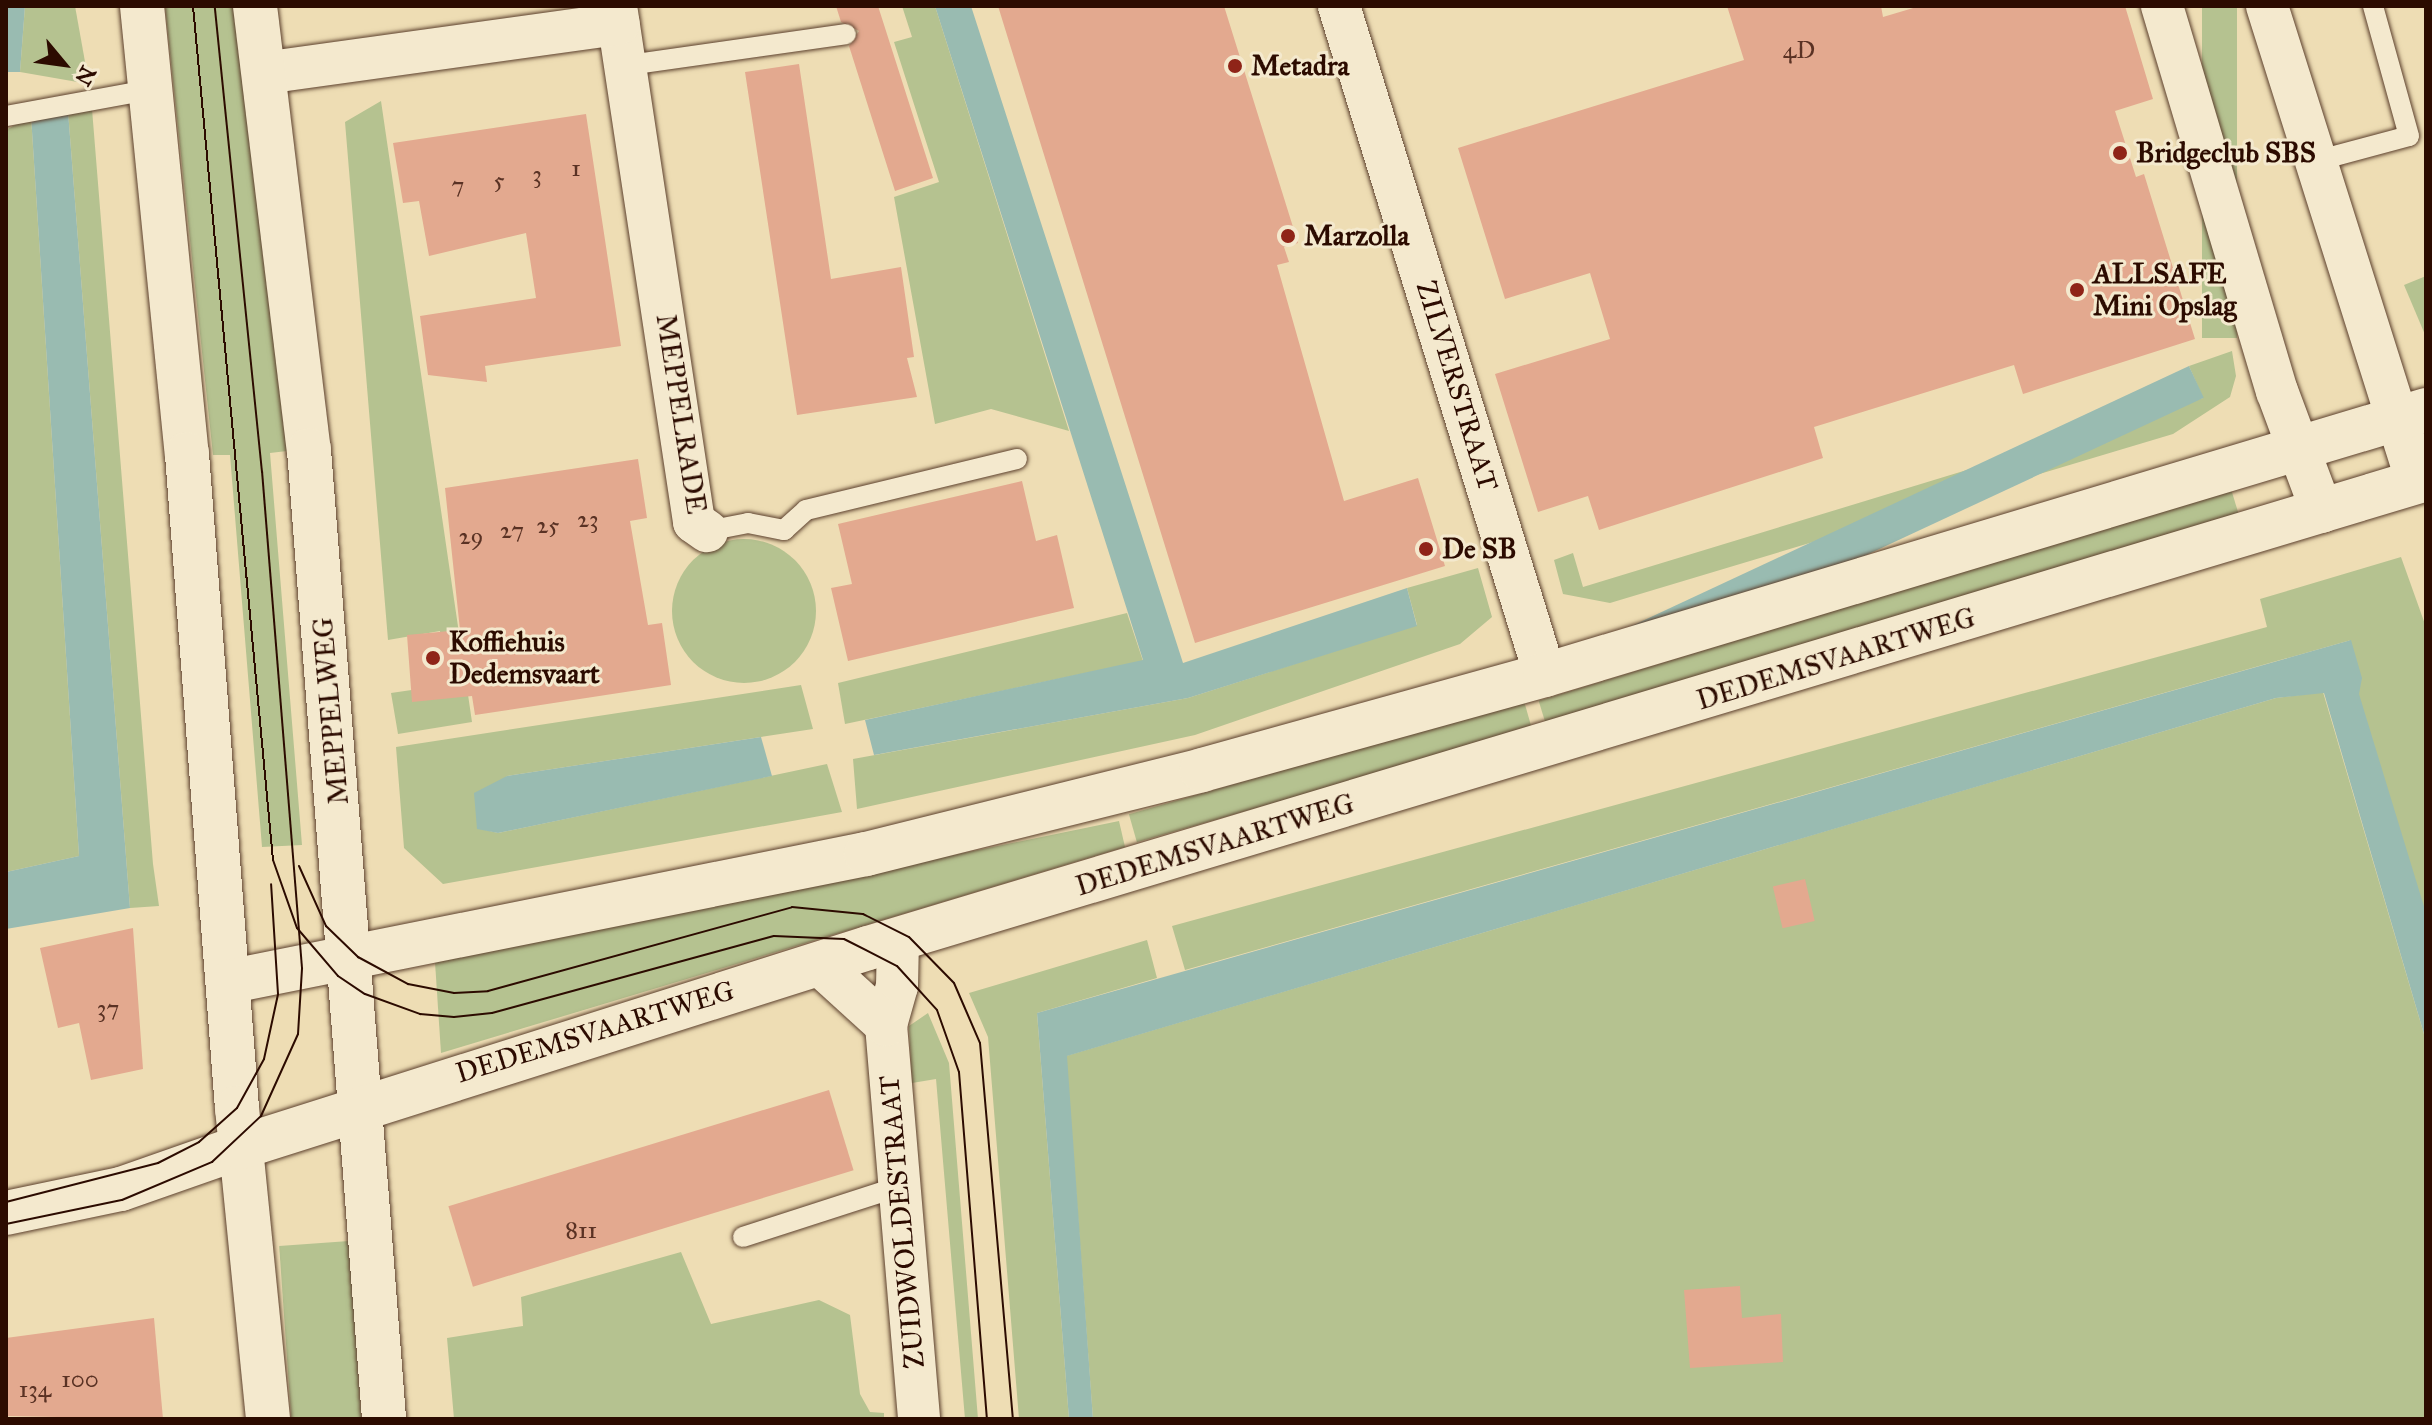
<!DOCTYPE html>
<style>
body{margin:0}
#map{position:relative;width:2432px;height:1425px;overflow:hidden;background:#eeddb4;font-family:"IM FELL Great Primer",serif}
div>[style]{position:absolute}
.green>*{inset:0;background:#b5c290;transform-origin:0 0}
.round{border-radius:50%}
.water>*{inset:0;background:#99bbb1;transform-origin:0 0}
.building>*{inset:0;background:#e3a98f;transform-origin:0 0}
.roads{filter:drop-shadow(0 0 2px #5c402d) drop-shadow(0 0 2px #5c402d)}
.service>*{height:20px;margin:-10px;padding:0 10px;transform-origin:10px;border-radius:10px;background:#f4e9ce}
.minor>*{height:42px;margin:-21px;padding:0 21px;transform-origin:21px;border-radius:21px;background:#f4e9ce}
.tertiary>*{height:44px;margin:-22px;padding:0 22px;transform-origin:22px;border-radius:22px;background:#f4e9ce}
.secondary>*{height:44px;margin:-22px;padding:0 22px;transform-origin:22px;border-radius:22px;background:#f4e9ce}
.tram>*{height:2px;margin:-1px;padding:0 1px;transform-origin:1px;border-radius:1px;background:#2c0b00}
.dots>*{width:22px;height:22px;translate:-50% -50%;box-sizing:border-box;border:4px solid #f4e9ce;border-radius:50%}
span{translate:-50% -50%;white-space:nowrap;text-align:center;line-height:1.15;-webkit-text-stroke:6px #f4e9ce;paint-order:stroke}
.number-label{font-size:24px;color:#5a3224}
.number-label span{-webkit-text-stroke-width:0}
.poi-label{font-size:28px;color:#2c0b00;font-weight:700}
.left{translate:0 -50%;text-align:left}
.street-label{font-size:28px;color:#2c0b00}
.frame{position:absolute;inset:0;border:8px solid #2c0b00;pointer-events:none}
.north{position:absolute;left:24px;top:24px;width:80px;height:80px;-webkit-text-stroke:6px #f4e9ce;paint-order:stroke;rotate:119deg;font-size:22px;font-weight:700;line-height:32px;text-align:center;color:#2c0b00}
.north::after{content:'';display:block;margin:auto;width:28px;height:36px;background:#2c0b00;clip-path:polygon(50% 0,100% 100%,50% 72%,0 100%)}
</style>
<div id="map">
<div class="green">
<div style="clip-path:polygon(25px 6px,75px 6px,89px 84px,20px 72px)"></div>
<div style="clip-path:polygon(165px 6px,240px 6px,287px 451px,270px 453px,302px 845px,262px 847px,230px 455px,213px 455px)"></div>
<div style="clip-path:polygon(902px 6px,935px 6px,1069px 431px,991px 409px,935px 424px,894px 197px,939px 182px,894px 42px,912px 37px)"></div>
<div style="left:2202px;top:6px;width:35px;height:332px"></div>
<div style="clip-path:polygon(381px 101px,472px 722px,398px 734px,391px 693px,446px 685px,440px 631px,388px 640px,345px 122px)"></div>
<div style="clip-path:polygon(92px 109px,153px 864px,159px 906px,130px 908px,68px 111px)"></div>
<div style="clip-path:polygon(31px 116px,79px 856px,6px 872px,6px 130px)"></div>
<div style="clip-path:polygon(2426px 276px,2426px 337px,2404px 285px)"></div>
<div style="clip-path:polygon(2232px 351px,2236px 376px,2230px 397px,2173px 434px,1610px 603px,1563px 594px,1554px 560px,1573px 553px,1583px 587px,2203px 398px,2189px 366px)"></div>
<div style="left:2231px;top:489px;width:27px;height:724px;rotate:73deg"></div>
<div class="round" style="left:672px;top:539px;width:144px;height:144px"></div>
<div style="clip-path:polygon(2401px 557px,2426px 627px,2426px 985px,2328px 650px,2351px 640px,1185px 970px,1172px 926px,2267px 627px,2260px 599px)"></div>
<div style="clip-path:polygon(1478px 568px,1492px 617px,1460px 644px,1195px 735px,857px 809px,853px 759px,1188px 698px,1417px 625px,1407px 588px)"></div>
<div style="clip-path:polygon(1127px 613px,1143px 661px,845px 724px,838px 683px)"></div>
<div style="clip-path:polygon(801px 685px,813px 729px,507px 776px,477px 828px,498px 833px,827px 764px,842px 812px,443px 884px,404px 848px,396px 747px)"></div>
<div style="clip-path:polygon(2323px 692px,2426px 1041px,2426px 1419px,1093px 1419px,1066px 1056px,2276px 698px)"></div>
<div style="left:1524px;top:701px;width:29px;height:411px;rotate:74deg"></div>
<div style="clip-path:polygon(1119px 821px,1125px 847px,441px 1053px,435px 962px)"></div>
<div style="clip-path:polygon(1147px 940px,1157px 978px,1037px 1013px,1069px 1419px,1019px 1419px,988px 1037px,969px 993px)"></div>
<div style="clip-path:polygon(928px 1013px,949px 1063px,978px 1419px,965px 1419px,936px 1079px,912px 1083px,909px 1026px)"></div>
<div style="left:349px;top:1241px;width:178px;height:70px;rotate:86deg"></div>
<div style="clip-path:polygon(681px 1252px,711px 1324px,819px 1300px,850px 1315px,860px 1394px,870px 1412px,884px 1413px,884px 1419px,454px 1419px,447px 1338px,523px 1326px,521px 1297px)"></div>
</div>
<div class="water">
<div style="clip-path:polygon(6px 6px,25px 6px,20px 72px,6px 72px)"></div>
<div style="clip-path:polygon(935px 6px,971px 6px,1183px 663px,1407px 588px,1417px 626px,1188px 698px,874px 755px,865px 720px,1143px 660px)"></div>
<div style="clip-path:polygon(68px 111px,130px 908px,6px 929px,6px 872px,79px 856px,31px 116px)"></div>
<div style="left:2189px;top:366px;width:35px;height:644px;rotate:65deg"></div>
<div style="clip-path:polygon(2351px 640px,2362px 678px,2359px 694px,2426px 913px,2426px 1041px,2324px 693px,2276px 698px,1067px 1056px,1093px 1419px,1069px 1419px,1037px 1013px)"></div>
<div style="clip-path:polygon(761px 737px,772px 776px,498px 833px,477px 829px,474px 793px,507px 776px)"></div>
</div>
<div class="building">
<div style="clip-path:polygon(836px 6px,878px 6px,933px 178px,895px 191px,849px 46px,859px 31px,841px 22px)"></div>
<div style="clip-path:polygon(998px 6px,1224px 6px,1298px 243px,1284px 247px,1289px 262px,1277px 265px,1344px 501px,1418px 478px,1445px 566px,1195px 643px)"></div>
<div style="clip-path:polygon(1727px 6px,1881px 6px,1883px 17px,1920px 6px,2125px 6px,2153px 99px,2115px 111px,2136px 177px,2144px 174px,2195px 339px,2023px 394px,2014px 365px,1814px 427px,1823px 458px,1599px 530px,1588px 496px,1538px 512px,1495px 374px,1610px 339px,1590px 273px,1505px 299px,1458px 148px,1744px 60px)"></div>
<div style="clip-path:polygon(799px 64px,831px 279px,901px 267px,914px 357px,907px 358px,917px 397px,797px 415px,745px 72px)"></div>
<div style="clip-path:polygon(586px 114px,621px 346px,485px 366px,487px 382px,428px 375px,420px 316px,536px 298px,526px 233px,429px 256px,419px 201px,403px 203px,393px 143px)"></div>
<div style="clip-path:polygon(638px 459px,647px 518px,630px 521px,648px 625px,662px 623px,671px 685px,475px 715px,472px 696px,412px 702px,407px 635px,460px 630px,445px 488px)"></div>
<div style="clip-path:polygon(1022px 481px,1036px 541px,1057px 535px,1074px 608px,848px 661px,831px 588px,852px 584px,838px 524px)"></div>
<div style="left:1805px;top:879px;width:43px;height:33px;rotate:77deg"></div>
<div style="clip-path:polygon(133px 928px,143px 1069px,91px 1080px,79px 1023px,58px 1028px,40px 948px)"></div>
<div style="left:829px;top:1090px;width:84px;height:398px;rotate:73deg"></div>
<div style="clip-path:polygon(1740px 1286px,1742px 1318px,1781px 1314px,1783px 1362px,1690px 1368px,1684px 1290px)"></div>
<div style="clip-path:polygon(154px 1318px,163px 1419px,6px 1416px,6px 1338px)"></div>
</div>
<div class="roads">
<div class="service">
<div style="left:629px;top:65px;width:219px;rotate:-8.1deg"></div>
<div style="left:6px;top:116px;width:149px;rotate:-10.4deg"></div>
<div style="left:2316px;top:161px;width:96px;rotate:-15deg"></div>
<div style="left:2409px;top:136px;width:135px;rotate:-105.5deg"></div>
<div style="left:707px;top:531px;width:42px;rotate:-11deg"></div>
<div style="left:748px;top:523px;width:37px;rotate:11deg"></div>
<div style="left:784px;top:530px;width:30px;rotate:-42deg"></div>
<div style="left:806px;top:510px;width:217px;rotate:-13.6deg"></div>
<div style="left:743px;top:1237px;width:163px;rotate:-17.9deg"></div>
</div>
<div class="minor">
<div style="left:616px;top:6px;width:522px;rotate:81.4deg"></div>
<div style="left:694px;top:522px;width:16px;rotate:35deg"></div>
<div style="left:1339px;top:6px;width:700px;rotate:72.89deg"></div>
<div style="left:2162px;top:6px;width:402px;rotate:73.4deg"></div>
<div style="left:2277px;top:391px;width:129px;rotate:69.6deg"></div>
<div style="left:2267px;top:6px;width:499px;rotate:72.5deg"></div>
<div style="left:264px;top:73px;width:358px;rotate:-7.9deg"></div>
<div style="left:898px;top:939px;width:47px;rotate:91.2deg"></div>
<div style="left:897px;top:986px;width:41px;rotate:105.8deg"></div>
<div style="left:886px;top:1025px;width:395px;rotate:85.2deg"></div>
<div style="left:819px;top:964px;width:91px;rotate:42.3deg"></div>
</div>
<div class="tertiary">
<div style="left:6px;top:1213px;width:117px;rotate:-11.8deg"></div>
<div style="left:121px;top:1189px;width:127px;rotate:-19.3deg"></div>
</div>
<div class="secondary">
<div style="left:142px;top:6px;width:450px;rotate:84.3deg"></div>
<div style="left:187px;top:454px;width:656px;rotate:85.63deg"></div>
<div style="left:237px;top:1108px;width:313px;rotate:84.3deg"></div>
<div style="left:255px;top:6px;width:447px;rotate:83.1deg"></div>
<div style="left:309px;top:450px;width:972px;rotate:85.57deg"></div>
<div style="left:232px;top:981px;width:647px;rotate:-11.33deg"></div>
<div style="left:866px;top:854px;width:346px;rotate:-14deg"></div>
<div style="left:1202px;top:770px;width:356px;rotate:-15.5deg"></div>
<div style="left:1545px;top:675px;width:920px;rotate:-16.74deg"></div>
<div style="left:241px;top:1147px;width:658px;rotate:-17.61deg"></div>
<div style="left:868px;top:948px;width:1627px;rotate:-16.75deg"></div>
</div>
</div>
<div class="tram">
<div style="left:193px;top:6px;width:858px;rotate:84.65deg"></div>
<div style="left:273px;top:860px;width:72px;rotate:70.6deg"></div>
<div style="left:297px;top:928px;width:63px;rotate:49.5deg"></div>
<div style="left:338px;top:976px;width:32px;rotate:34deg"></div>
<div style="left:365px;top:994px;width:59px;rotate:20deg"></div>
<div style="left:420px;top:1014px;width:34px;rotate:5deg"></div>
<div style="left:454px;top:1017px;width:38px;rotate:-6deg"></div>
<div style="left:492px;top:1013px;width:292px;rotate:-15.3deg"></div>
<div style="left:774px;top:936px;width:70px;rotate:2.5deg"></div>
<div style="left:844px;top:939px;width:59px;rotate:27deg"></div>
<div style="left:897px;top:966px;width:59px;rotate:47.7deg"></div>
<div style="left:937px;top:1010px;width:66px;rotate:70.5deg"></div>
<div style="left:959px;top:1072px;width:348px;rotate:85.4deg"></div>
<div style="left:299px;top:866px;width:66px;rotate:65.8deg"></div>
<div style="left:326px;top:926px;width:45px;rotate:44.1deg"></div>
<div style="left:358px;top:957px;width:57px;rotate:28.4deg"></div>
<div style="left:408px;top:984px;width:47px;rotate:11.1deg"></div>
<div style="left:454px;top:993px;width:34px;rotate:-3deg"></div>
<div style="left:488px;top:991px;width:315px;rotate:-15.4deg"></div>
<div style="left:792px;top:907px;width:71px;rotate:5.6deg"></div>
<div style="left:863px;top:914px;width:51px;rotate:26.6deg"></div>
<div style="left:909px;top:937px;width:64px;rotate:45.6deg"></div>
<div style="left:954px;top:983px;width:65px;rotate:66.6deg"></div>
<div style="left:980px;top:1043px;width:377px;rotate:85deg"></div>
<div style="left:6px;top:1202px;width:157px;rotate:-14.4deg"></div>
<div style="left:158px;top:1163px;width:46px;rotate:-27.1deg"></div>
<div style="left:199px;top:1142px;width:51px;rotate:-41.8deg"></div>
<div style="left:237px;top:1108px;width:56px;rotate:-61.1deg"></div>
<div style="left:264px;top:1059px;width:66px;rotate:-77.8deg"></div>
<div style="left:278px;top:994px;width:110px;rotate:-93.6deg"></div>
<div style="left:6px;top:1224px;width:118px;rotate:-11.7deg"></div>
<div style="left:122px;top:1200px;width:98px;rotate:-22.9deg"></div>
<div style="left:212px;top:1162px;width:67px;rotate:-43.2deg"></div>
<div style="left:261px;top:1116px;width:90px;rotate:-65.7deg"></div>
<div style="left:298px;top:1034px;width:66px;rotate:-86.5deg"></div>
<div style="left:302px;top:968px;width:498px;rotate:-94.6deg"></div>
<div style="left:262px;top:472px;width:468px;rotate:-95.8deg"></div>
</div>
<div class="dots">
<div style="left:1235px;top:66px;background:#8f2418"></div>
<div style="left:2120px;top:153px;background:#8f2418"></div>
<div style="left:1288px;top:236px;background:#8f2418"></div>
<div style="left:2077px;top:290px;background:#8f2418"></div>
<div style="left:1426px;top:549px;background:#8f2418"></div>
<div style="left:433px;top:658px;background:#8f2418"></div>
</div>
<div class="number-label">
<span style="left:1799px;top:51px">4D</span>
<span style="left:576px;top:169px">1</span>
<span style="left:537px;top:175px">3</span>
<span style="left:499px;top:181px">5</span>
<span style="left:458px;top:186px">7</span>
<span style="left:588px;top:520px">23</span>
<span style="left:548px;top:526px">25</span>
<span style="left:512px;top:531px">27</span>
<span style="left:471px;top:537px">29</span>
<span style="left:108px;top:1009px">37</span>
<span style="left:581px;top:1231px">811</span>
<span style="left:80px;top:1380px">100</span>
<span style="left:35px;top:1390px">134</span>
</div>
<div class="poi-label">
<span class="left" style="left:1251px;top:66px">Metadra</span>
<span class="left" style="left:2136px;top:153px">Bridgeclub SBS</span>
<span class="left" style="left:1304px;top:236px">Marzolla</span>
<span class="left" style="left:2093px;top:290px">ALLSAFE<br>Mini Opslag</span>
<span class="left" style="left:1442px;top:549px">De SB</span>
<span class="left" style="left:449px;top:658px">Koffiehuis<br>Dedemsvaart</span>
</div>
<div class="street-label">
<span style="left:1457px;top:386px;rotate:73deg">ZILVERSTRAAT</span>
<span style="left:681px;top:414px;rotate:81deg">MEPPELRADE</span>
<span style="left:1836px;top:659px;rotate:-17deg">DEDEMSVAARTWEG</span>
<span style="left:331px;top:711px;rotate:-95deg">MEPPELWEG</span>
<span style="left:1215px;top:845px;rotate:-17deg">DEDEMSVAARTWEG</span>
<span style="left:595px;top:1032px;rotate:-17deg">DEDEMSVAARTWEG</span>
<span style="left:902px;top:1222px;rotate:-95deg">ZUIDWOLDESTRAAT</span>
</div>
<div class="frame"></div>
<div class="north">N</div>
</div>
